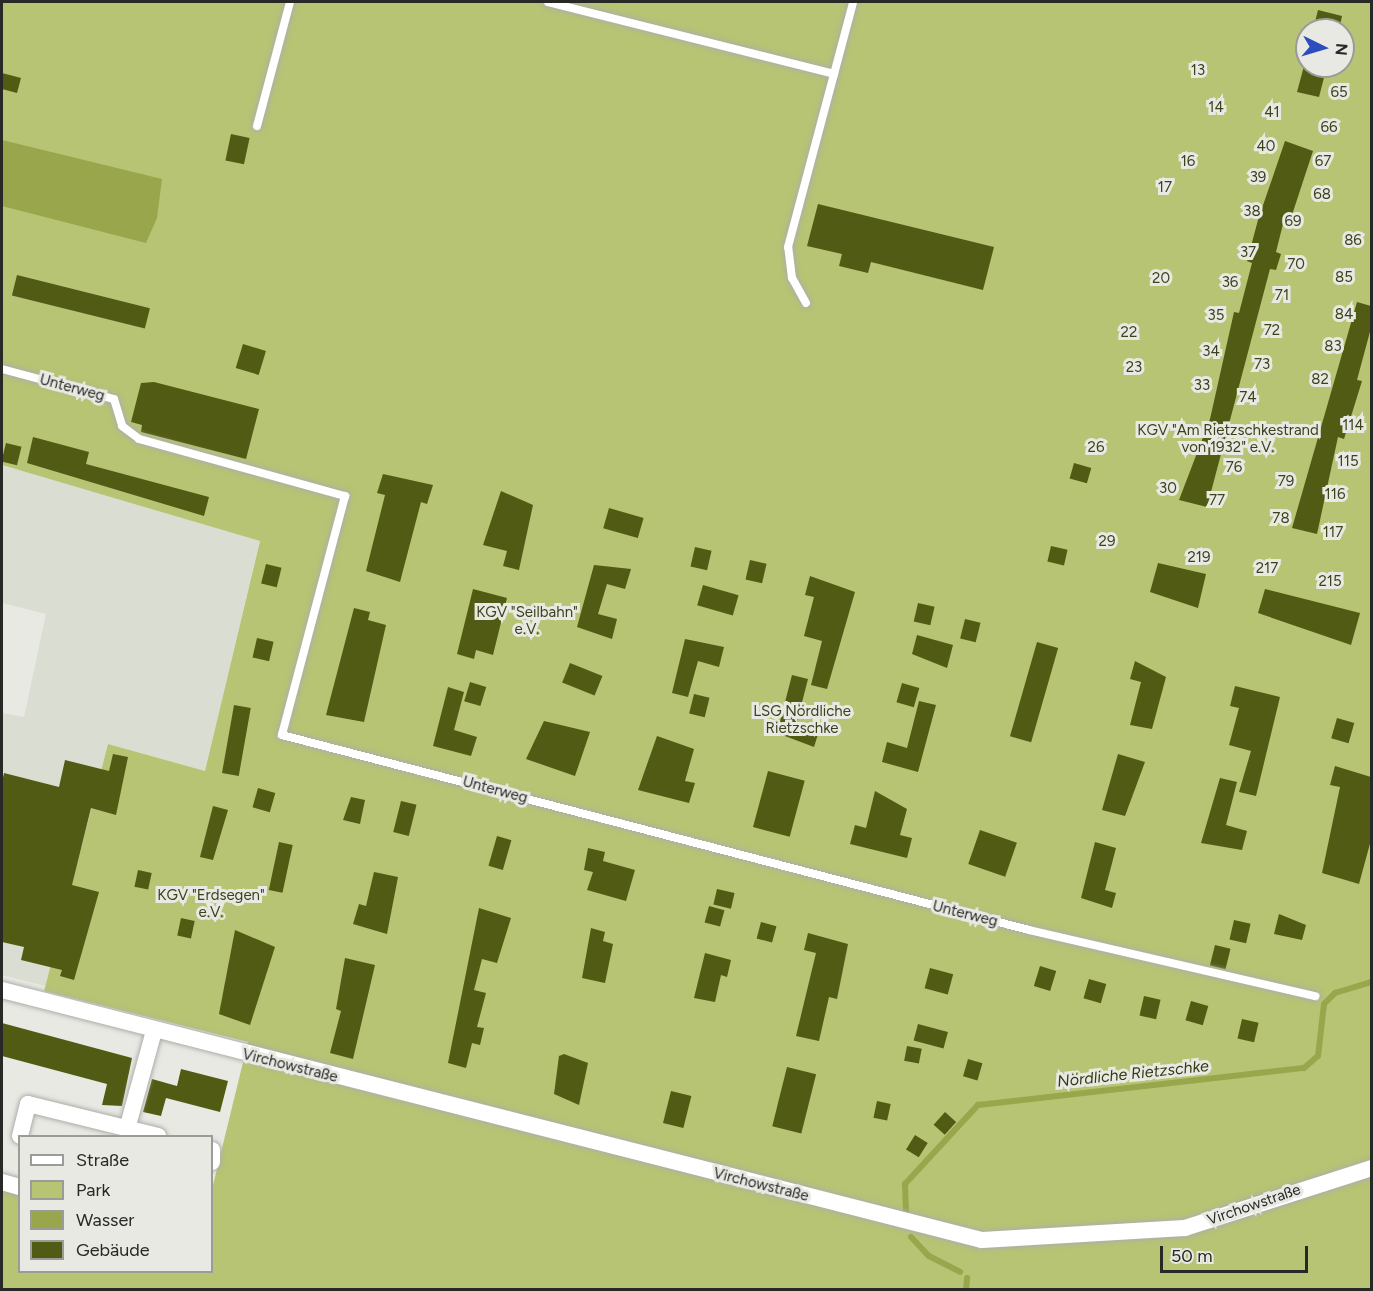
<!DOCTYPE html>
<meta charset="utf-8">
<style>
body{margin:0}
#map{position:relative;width:1373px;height:1291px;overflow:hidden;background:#e8e9e3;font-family:Figtree,sans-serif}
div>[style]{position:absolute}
.built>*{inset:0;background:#daddd2}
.green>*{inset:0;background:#b6c474}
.water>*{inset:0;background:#99a64c}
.stream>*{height:6px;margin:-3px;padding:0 3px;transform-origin:3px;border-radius:3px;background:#99a64c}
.building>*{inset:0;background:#525b13;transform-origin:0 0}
.roads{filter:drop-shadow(0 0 2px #adaea9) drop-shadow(0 0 2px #adaea9)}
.service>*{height:8px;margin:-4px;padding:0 4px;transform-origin:4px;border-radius:4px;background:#fff}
.minor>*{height:16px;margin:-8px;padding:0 8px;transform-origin:8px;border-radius:8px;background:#fff}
span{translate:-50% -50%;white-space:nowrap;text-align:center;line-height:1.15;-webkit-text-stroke:6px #e8e9e3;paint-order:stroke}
.park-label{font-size:15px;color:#3b411b}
.street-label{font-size:15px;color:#282826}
.water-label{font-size:16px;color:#353a14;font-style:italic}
.frame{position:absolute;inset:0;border:3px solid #282826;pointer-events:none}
.legend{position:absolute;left:18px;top:1135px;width:195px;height:138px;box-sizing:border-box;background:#e8e9e3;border:2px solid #9b9c97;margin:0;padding:8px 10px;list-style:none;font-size:18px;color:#282826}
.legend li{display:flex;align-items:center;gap:12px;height:30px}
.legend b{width:30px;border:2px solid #9b9c97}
.north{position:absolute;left:1295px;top:18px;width:60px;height:60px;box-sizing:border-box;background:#e8e9e3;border:2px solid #9b9c97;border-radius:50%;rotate:95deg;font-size:16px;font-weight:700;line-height:24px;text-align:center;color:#282826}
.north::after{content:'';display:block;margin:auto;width:21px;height:27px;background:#2c4dbd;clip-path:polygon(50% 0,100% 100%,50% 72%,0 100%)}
.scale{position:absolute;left:1160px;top:1246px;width:148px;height:27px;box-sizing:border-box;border:3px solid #282826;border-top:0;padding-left:8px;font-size:18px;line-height:21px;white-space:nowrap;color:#282826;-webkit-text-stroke:4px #e8e9e3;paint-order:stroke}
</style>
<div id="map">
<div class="built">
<div style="clip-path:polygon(2px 465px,260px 540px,205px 771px,108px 744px,45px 986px,2px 975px,2px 713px,24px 717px,46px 614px,2px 603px)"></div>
</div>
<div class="green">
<div style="clip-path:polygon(evenodd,2px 2px,1371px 2px,1371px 1289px,2px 1289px,2px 1189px,19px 1194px,20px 1272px,212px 1272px,212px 1189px,248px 1042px,44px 991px,108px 744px,205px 771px,260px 541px,2px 465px,2px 2px,1307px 30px,1343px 30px,1343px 66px,1307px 66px,1307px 30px)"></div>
</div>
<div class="water">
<div style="clip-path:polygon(2px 140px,162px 179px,157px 218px,146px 243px,2px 206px)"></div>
</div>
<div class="stream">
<div style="left:906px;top:1213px;width:29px;rotate:-92deg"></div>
<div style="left:905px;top:1184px;width:108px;rotate:-47.3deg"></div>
<div style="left:978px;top:1105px;width:328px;rotate:-6.5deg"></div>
<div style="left:1304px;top:1068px;width:18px;rotate:-41deg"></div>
<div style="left:1318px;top:1056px;width:52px;rotate:-83.4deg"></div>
<div style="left:1324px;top:1004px;width:16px;rotate:-45deg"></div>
<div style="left:1335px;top:993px;width:39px;rotate:-17deg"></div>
<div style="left:911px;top:1237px;width:26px;rotate:47deg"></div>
<div style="left:929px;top:1256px;width:35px;rotate:27deg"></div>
<div style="left:966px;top:1290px;width:12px;rotate:-85deg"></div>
</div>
<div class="building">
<div style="clip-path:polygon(1318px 10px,1342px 16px,1339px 30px,1314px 26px)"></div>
<div style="clip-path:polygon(1304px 66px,1327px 66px,1319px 97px,1297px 92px)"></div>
<div style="clip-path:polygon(2px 73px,21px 78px,17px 93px,2px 89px)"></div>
<div style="left:231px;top:134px;width:19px;height:27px;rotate:12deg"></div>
<div style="clip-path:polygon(1285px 141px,1313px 151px,1291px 218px,1285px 216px,1276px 252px,1281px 254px,1276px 270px,1270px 269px,1207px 507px,1179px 500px,1210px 419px,1234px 312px,1239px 313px,1252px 263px,1247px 261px,1258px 220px)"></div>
<div style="clip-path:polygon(818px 204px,994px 247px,983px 290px,871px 262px,868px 273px,839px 266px,842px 254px,807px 246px)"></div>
<div style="left:17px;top:275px;width:137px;height:21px;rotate:14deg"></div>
<div style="clip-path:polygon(1357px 302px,1371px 306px,1371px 328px,1357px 380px,1362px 381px,1344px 439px,1338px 437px,1317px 534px,1292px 528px)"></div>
<div style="left:243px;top:344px;width:24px;height:25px;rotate:17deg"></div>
<div style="clip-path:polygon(154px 382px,259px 409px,246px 459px,141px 432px,142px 425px,131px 422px,141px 383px)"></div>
<div style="clip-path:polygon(33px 437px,89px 452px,86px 464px,209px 497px,204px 516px,27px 463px)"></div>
<div style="left:6px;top:443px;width:16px;height:19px;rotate:14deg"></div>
<div style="left:1074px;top:463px;width:18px;height:16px;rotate:16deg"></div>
<div style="clip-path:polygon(383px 474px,433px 485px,427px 504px,421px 502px,400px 582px,366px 571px,385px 495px,377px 493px)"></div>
<div style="clip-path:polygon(501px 491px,533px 505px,519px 570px,503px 566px,507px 551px,483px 545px)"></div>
<div style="left:609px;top:508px;width:36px;height:21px;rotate:16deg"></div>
<div style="left:1051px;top:546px;width:17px;height:16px;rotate:13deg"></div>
<div style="left:695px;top:547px;width:17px;height:20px;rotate:13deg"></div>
<div style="left:750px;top:560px;width:17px;height:20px;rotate:13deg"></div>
<div style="clip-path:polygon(1158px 563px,1206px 574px,1198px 608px,1150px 592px)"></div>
<div style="left:266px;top:564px;width:16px;height:20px;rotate:14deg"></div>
<div style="clip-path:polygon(594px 565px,631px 569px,625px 589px,607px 584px,598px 614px,617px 619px,612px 639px,577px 627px)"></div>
<div style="clip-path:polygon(810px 576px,855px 592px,827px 689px,811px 685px,822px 641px,804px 636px,814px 597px,805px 595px)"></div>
<div style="left:703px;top:585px;width:37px;height:21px;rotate:16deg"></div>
<div style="clip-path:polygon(473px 589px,507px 598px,493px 655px,476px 650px,474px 659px,457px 654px)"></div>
<div style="clip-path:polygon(1265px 589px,1360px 613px,1351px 645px,1258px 613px)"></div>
<div style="left:918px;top:603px;width:17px;height:19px;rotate:13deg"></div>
<div style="clip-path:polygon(354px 608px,370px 612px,368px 620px,386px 625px,364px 722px,326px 715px)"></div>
<div style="left:965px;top:619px;width:16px;height:20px;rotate:14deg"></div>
<div style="clip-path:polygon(917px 635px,953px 645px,947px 668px,912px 654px)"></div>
<div style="left:257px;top:638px;width:17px;height:20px;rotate:13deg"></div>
<div style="clip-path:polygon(685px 639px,724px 647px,719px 667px,698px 661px,688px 697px,672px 693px)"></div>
<div style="left:1037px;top:642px;width:22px;height:98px;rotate:16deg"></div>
<div style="clip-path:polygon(1135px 661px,1166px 677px,1152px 729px,1130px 725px,1141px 682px,1130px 679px)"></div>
<div style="left:570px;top:663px;width:35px;height:21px;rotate:22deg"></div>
<div style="clip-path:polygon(792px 675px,808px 679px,797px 722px,820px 728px,814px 747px,777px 733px)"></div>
<div style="left:470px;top:682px;width:17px;height:20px;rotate:17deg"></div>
<div style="left:902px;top:683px;width:18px;height:20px;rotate:16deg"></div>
<div style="clip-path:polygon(1235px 686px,1280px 697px,1256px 796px,1239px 792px,1251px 751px,1229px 745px,1239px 708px,1230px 706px)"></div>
<div style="clip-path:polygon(448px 687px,464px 692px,454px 730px,477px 737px,471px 756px,433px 746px)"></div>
<div style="left:694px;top:694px;width:16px;height:20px;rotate:14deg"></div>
<div style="clip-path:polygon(919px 701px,936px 705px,918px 772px,882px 762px,887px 742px,907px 748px)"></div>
<div style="left:234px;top:705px;width:17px;height:69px;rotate:10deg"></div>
<div style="left:1337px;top:718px;width:18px;height:21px;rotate:16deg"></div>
<div style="clip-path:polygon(544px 721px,590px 732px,575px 776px,526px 759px)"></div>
<div style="clip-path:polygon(657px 736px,694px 749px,685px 781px,695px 783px,689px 803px,638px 790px)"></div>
<div style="clip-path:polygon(113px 754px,128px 757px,116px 815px,91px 808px,72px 885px,99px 892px,74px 980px,60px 976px,62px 970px,21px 960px,24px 947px,2px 942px,2px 782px,4px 773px,59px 787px,65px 760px,109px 771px)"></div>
<div style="clip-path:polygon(1118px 754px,1145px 762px,1125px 816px,1102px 810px)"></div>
<div style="clip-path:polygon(1335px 766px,1371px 777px,1371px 840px,1359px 884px,1322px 873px,1340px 787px,1330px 785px)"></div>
<div style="left:768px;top:771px;width:38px;height:58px;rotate:15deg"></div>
<div style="clip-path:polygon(1220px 778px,1237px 782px,1226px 825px,1247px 831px,1242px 850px,1201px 843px)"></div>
<div style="left:258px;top:788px;width:18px;height:20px;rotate:16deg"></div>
<div style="clip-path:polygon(875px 791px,907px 809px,900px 835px,912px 838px,907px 858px,850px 844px,855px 825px,866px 828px)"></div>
<div style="clip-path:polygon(351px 797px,365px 800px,360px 824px,343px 820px)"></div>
<div style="left:401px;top:801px;width:16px;height:32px;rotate:14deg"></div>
<div style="clip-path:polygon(213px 806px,228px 810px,213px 860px,200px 857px)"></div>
<div style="left:980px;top:830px;width:39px;height:36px;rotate:19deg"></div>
<div style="left:497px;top:836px;width:15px;height:31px;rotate:16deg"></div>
<div style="left:279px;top:842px;width:14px;height:49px;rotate:12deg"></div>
<div style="clip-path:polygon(1095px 842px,1116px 848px,1105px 890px,1116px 893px,1112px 908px,1081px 898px)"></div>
<div style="clip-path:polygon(588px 848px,605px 852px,603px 861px,635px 870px,626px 901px,587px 890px,593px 872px,584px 870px)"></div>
<div style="left:138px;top:870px;width:14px;height:17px;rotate:12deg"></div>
<div style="clip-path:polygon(374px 872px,398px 877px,387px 934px,353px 924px,359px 904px,366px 906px)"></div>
<div style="left:717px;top:889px;width:18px;height:16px;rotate:13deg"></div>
<div style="left:709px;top:906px;width:16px;height:17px;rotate:15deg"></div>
<div style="clip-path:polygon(479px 908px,511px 918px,497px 963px,482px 959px,474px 990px,486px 993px,477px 1027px,484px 1028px,480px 1045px,472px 1043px,466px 1068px,448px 1063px)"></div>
<div style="clip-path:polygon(1279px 914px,1306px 925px,1302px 940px,1274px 934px)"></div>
<div style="left:181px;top:918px;width:14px;height:18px;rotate:12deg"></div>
<div style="left:1234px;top:920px;width:17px;height:20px;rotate:13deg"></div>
<div style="left:761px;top:922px;width:16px;height:17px;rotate:15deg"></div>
<div style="clip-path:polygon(591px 928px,605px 932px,603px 941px,613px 944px,605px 983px,582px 978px)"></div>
<div style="clip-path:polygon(235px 930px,275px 947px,250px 1025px,219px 1014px)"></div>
<div style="clip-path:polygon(808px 933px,848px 944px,837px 999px,829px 997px,819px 1041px,796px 1036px,816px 953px,804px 950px)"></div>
<div style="left:1215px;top:945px;width:16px;height:21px;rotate:14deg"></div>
<div style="clip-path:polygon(705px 953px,731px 960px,727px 977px,721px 975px,715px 1002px,694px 998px)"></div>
<div style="clip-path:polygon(345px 958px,375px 965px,353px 1059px,330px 1053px,341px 1011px,336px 1009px)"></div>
<div style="left:1040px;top:966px;width:17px;height:21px;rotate:17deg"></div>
<div style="left:930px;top:968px;width:24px;height:21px;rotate:15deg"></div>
<div style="left:1089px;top:979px;width:18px;height:20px;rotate:16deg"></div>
<div style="left:1144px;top:996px;width:17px;height:20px;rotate:13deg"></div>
<div style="left:1191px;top:1001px;width:18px;height:20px;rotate:16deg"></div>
<div style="left:1242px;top:1019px;width:17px;height:20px;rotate:13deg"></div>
<div style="clip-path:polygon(2px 1023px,132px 1058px,122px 1106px,102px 1105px,107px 1084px,2px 1056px)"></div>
<div style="left:918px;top:1024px;width:31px;height:17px;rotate:15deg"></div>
<div style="left:907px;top:1046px;width:15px;height:15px;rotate:11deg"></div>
<div style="clip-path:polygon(564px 1054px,588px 1063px,579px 1105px,554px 1094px,559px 1056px)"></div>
<div style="left:968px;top:1059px;width:15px;height:18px;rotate:16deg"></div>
<div style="left:787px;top:1067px;width:30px;height:61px;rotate:14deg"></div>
<div style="clip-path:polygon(181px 1069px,228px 1081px,220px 1112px,166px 1098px,161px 1116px,143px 1112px,152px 1079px,177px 1086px)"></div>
<div style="left:671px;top:1091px;width:21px;height:33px;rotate:14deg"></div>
<div style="left:877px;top:1101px;width:14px;height:17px;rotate:12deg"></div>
<div style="left:945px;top:1112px;width:15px;height:17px;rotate:42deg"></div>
<div style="left:915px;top:1135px;width:15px;height:17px;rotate:32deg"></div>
</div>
<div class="roads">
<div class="service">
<div style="left:548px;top:2px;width:295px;rotate:14.1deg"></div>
<div style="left:257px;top:126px;width:128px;rotate:-75.1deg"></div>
<div style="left:806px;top:303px;width:29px;rotate:-119deg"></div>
<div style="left:792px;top:278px;width:31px;rotate:-97deg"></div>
<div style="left:788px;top:247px;width:253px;rotate:-75.1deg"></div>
<div style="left:2px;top:369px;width:116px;rotate:15deg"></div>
<div style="left:114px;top:399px;width:28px;rotate:73deg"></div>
<div style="left:122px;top:426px;width:21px;rotate:37deg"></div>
<div style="left:139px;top:439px;width:214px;rotate:15.5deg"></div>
<div style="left:345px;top:496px;width:247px;rotate:104.8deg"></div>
<div style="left:282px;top:735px;width:772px;rotate:14.63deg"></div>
<div style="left:1029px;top:930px;width:294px;rotate:13deg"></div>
</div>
<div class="minor">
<div style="left:2px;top:990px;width:1011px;rotate:14.31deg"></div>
<div style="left:982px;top:1240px;width:203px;rotate:-3.4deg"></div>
<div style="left:1185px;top:1228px;width:196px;rotate:-17.8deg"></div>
<div style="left:127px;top:1129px;width:102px;rotate:-74.6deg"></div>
<div style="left:20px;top:1136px;width:33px;rotate:-76deg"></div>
<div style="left:28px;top:1104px;width:134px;rotate:13.8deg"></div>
<div style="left:212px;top:1150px;width:12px;rotate:90deg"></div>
<div style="left:2px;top:1182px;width:19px;rotate:16deg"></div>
</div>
</div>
<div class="park-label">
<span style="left:1198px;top:71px">13</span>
<span style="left:1339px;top:93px">65</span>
<span style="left:1216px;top:108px">14</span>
<span style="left:1272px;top:113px">41</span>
<span style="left:1329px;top:128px">66</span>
<span style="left:1266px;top:147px">40</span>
<span style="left:1188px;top:162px">16</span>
<span style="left:1323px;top:162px">67</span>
<span style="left:1258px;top:178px">39</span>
<span style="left:1165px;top:188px">17</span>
<span style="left:1322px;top:195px">68</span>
<span style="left:1252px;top:212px">38</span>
<span style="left:1293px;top:222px">69</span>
<span style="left:1353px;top:241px">86</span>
<span style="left:1248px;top:253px">37</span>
<span style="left:1296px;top:265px">70</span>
<span style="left:1344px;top:278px">85</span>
<span style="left:1161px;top:279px">20</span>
<span style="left:1230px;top:283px">36</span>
<span style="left:1282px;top:296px">71</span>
<span style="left:1344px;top:315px">84</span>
<span style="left:1216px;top:316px">35</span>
<span style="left:1272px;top:331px">72</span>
<span style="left:1129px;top:333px">22</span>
<span style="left:1333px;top:347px">83</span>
<span style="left:1211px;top:352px">34</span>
<span style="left:1262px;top:365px">73</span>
<span style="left:1134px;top:368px">23</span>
<span style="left:1320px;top:380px">82</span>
<span style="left:1202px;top:386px">33</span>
<span style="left:1248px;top:398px">74</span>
<span style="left:1353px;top:426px">114</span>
<span style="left:1228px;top:439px">KGV "Am Rietzschkestrand<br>von 1932" e.V.</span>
<span style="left:1096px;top:448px">26</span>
<span style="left:1348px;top:462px">115</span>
<span style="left:1234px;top:468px">76</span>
<span style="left:1286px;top:482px">79</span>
<span style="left:1168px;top:489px">30</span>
<span style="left:1335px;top:495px">116</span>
<span style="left:1217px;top:501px">77</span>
<span style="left:1281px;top:519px">78</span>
<span style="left:1333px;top:533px">117</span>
<span style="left:1107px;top:542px">29</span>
<span style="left:1199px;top:558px">219</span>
<span style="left:1267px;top:569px">217</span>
<span style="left:1330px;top:582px">215</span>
<span style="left:527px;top:621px">KGV "Seilbahn"<br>e.V.</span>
<span style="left:802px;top:720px">LSG Nördliche<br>Rietzschke</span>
<span style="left:211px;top:904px">KGV "Erdsegen"<br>e.V.</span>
</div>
<div class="street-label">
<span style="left:72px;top:388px;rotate:15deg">Unterweg</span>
<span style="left:495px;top:790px;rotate:15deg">Unterweg</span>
<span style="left:965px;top:914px;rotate:14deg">Unterweg</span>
<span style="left:290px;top:1066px;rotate:14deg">Virchowstraße</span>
<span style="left:761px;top:1185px;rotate:14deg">Virchowstraße</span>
<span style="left:1254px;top:1205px;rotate:-19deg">Virchowstraße</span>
</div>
<div class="water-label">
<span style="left:1133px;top:1074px;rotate:-6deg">Nördliche Rietzschke</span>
</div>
<div class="frame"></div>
<ul class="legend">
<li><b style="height:8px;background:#fff"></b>Straße</li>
<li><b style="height:16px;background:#b6c474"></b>Park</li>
<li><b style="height:16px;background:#99a64c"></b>Wasser</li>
<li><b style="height:16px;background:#525b13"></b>Gebäude</li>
</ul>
<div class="north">N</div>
<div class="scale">50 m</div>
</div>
